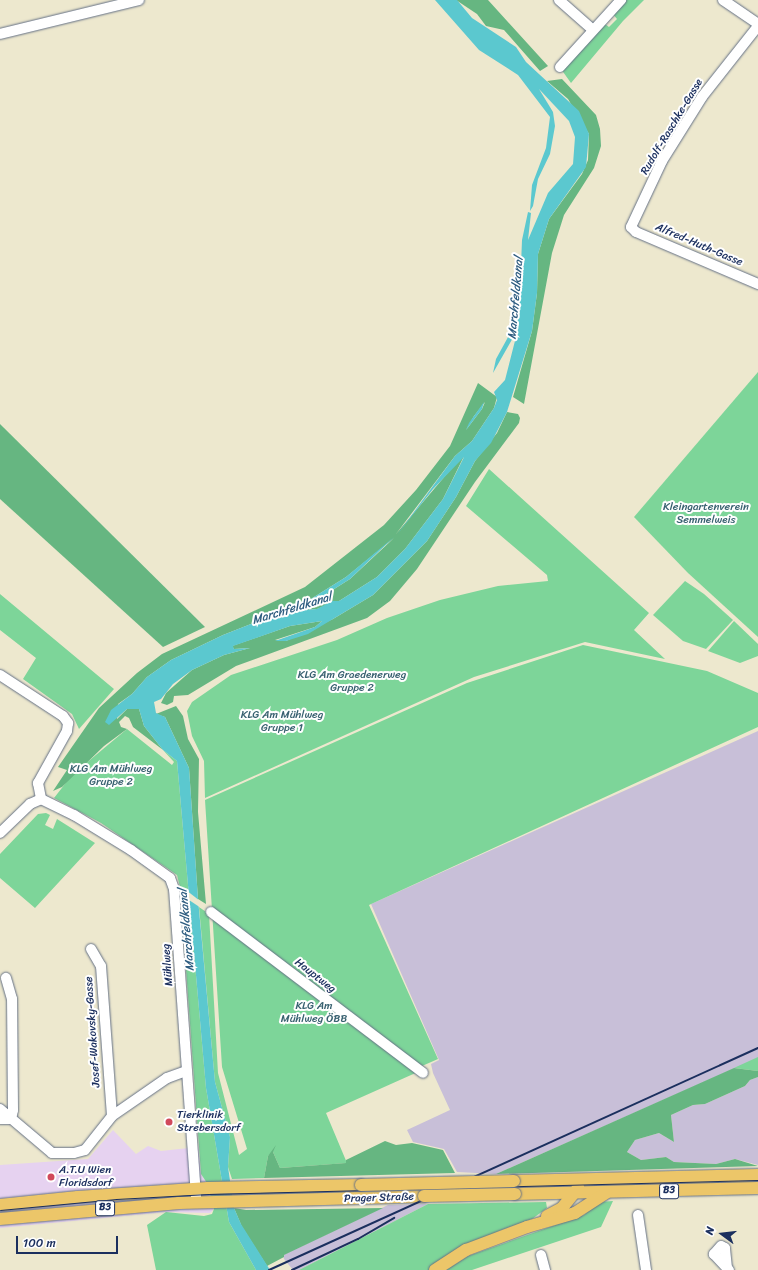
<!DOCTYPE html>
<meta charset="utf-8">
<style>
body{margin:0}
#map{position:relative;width:758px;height:1270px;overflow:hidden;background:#ede8ce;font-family:Sriracha,sans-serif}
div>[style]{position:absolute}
.built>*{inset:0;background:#e6d2f0}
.industrial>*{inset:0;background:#c8bfd8}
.green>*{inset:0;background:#7dd599}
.forest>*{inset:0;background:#66b681}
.water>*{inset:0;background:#5bc8cf}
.pier>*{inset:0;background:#ede8ce}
.roads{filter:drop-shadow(0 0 1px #647085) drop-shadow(0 0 1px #647085)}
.minor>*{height:10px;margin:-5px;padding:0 5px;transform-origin:5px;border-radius:5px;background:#fff}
.major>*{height:12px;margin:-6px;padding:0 6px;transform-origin:6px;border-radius:6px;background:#ecc669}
.tram>*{height:1px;margin:-0.5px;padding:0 0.5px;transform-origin:0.5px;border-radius:0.5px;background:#1b2f5e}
.rail>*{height:2px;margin:-1px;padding:0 1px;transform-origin:1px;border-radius:1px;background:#1b2f5e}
.bridges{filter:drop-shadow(0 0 1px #647085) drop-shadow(0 0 1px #647085)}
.major-bridge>*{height:12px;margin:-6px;padding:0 6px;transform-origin:6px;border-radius:6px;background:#ecc669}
.dots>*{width:11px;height:11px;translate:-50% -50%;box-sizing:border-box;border:2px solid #fff;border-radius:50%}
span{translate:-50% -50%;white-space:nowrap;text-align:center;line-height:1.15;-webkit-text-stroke:4px #fff;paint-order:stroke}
.shield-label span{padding:1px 3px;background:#fff;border:1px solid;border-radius:3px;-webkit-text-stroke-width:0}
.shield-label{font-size:10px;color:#1b2f5e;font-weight:700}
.street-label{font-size:11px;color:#1b2f5e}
.park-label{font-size:11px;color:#386170}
.poi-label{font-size:11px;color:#1b2f5e}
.left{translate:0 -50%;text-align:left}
.water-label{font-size:12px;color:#2e5d80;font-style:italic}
.north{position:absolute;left:702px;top:1214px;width:40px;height:40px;-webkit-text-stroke:3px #fff;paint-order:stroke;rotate:285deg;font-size:11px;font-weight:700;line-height:16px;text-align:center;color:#1b2f5e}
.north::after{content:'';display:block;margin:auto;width:14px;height:18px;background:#1b2f5e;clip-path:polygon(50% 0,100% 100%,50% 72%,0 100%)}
.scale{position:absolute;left:16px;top:1236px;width:102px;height:18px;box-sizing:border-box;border:2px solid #1b2f5e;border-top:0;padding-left:5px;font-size:12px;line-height:14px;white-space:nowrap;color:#1b2f5e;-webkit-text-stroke:3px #fff;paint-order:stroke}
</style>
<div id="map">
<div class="built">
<div style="clip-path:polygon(113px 1130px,136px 1154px,148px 1146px,161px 1151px,198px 1147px,201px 1174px,207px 1183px,213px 1210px,210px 1213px,166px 1212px,0 1228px,0 1165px,88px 1159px)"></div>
</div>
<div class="industrial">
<div style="clip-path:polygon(758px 731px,758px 1058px,496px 1174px,457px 1172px,444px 1149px,413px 1142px,407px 1130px,450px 1110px,433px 1073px,431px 1064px,439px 1060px,371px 904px)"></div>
<div style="clip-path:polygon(758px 1077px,758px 1165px,735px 1159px,716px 1164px,674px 1162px,666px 1157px,641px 1160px,627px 1152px,635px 1140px,659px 1133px,674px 1142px,671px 1115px,693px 1105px,705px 1104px,745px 1086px,750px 1080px)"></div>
<div style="clip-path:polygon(428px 1204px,299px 1270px,293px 1270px,284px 1259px,283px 1255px,388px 1205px)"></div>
</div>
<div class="green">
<div style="clip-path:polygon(624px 0,644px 0,623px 21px,571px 83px,561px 69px,605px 24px,609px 27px,617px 19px,612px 13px)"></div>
<div style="clip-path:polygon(758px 372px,758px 637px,688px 573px,634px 517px)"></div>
<div style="clip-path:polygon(489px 469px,649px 613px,634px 630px,665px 659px,585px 642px,474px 677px,205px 798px,204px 761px,192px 736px,187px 711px,192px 702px,231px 675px,337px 640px,387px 618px,440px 600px,498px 586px,548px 581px,547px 575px,466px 506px)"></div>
<div style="clip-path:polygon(685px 581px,704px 594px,733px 620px,706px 649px,683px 641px,653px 615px)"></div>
<div style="clip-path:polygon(0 594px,114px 689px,79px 729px,72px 714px,23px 679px,36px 658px,0 630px)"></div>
<div style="clip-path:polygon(734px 621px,758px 644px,758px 656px,740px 663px,708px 651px)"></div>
<div style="clip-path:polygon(583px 645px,707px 671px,758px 693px,758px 727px,369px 905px,438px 1059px,422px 1066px,420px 1071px,326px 1113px,347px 1163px,280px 1168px,273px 1152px,268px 1156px,264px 1178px,232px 1179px,228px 1167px,230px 1137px,215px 1082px,199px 907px,209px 914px,218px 1073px,239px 1155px,247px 1149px,222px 1067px,205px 800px,467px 683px)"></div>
<div style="clip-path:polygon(127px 729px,172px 765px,174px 762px,163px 750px,177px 761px,206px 1088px,229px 1222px,256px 1270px,156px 1270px,147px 1225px,166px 1212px,204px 1216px,212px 1214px,214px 1209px,207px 1183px,201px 1174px,180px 887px,177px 875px,101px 823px,54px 798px,72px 775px)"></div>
<div style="clip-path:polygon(46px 813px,50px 815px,45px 825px,53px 829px,57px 819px,95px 843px,35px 908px,0 878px,0 854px,38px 814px)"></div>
<div style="clip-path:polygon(758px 1057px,758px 1071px,734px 1068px,736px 1067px)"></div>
<div style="clip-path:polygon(613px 1201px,601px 1227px,472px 1270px,446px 1270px,468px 1256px,584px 1215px,599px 1202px)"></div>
<div style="clip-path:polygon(546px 1202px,547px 1208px,532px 1219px,499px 1231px,437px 1263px,429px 1270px,299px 1270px,428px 1204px)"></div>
</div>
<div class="forest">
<div style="clip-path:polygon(456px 0,488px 0,548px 66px,540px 71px,504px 30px,486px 26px,477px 14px)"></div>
<div style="clip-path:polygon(562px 79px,596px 115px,600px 129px,601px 146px,594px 168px,564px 215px,552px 253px,524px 404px,513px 397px,532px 331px,537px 293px,538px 254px,549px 219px,582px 174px,588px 160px,589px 134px,568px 99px,547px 81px)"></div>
<div style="clip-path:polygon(evenodd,478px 383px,497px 397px,494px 408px,472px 441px,455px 456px,396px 534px,451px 469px,464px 456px,443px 499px,405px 549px,377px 577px,339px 601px,317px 609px,305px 610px,312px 603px,350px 579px,394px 538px,346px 577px,306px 602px,223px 635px,171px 660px,147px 677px,132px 694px,118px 704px,117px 719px,127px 709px,139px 709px,144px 726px,163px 750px,133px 727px,129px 718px,125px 716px,119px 722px,121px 727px,127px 729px,104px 746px,62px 787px,53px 791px,67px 770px,58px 767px,99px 708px,137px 673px,162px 654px,305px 587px,384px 525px,416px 490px,450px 446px,478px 383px,485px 402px,482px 409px,466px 430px,474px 416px,485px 402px)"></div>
<div style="clip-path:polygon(507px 412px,518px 414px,520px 418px,519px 423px,475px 482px,417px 569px,390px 601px,367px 618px,236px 666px,188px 695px,174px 696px,173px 702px,167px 705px,161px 703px,166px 693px,192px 670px,224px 655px,250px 648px,234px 649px,232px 646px,290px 626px,322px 621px,315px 627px,275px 640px,286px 641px,333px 619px,373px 595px,427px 541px,456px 497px,475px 461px,497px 433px)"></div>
<div style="clip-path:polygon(0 424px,205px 627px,163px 647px,0 499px)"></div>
<div style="clip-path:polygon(176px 706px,183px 716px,188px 739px,199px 759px,198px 812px,206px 904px,198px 899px,189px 768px,165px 717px,156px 714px)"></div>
<div style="clip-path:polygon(734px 1068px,758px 1071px,758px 1077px,750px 1080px,745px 1086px,705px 1104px,693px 1105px,671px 1115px,674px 1142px,659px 1133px,635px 1140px,627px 1152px,641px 1160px,666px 1157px,674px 1162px,716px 1164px,735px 1159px,758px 1166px,496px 1174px)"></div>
<div style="clip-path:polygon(385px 1141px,396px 1145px,412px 1143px,443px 1150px,455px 1173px,264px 1178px,268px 1156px,276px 1145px,273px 1152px,280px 1168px,346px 1163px,346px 1160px)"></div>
<div style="clip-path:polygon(234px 1208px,246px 1210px,383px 1208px,284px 1255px,284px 1257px,267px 1266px,242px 1227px)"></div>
</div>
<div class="water">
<div style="clip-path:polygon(435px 0,457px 0,472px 18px,516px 47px,526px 62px,579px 111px,589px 134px,586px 167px,549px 219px,538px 254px,537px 293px,532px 331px,507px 412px,491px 443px,475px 461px,456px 497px,427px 541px,373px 595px,308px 634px,286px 641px,275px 641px,315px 627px,322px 621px,290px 626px,233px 646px,234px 649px,250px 648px,224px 655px,192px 670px,173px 684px,161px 699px,154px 702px,156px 713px,165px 717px,189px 768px,198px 899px,215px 1082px,230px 1137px,228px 1167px,234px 1208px,241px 1224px,270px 1270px,256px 1270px,229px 1222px,206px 1088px,177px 761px,163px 750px,144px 726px,139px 709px,127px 709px,109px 725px,105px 722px,111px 710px,132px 694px,147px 677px,171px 660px,223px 635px,306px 602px,346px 577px,394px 537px,350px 579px,312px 603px,305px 610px,317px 609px,332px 601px,339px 601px,377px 577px,405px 549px,443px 499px,464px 457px,433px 489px,397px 535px,455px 456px,472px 441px,494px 408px,497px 400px,494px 392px,505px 380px,518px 329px,493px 373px,496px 359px,519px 317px,522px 240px,528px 212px,531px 213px,528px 240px,548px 193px,573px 164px,575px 137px,569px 121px,539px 89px,553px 112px,555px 126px,550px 154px,538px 179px,533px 206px,530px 211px,532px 185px,546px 148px,550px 117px,518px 75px,479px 50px)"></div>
<div style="clip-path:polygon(484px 402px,482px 409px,466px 430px,469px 423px)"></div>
</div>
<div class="pier">
<div style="clip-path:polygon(186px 890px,200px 901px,201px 908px,186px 898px)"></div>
</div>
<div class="roads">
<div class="minor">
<div style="left:559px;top:0;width:45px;rotate:41.4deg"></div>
<div style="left:723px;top:0;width:42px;rotate:34.4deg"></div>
<div style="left:758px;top:26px;width:90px;rotate:128.3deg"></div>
<div style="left:702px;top:97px;width:75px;rotate:122deg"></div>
<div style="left:662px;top:161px;width:73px;rotate:115.2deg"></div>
<div style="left:631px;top:227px;width:7px;rotate:45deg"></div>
<div style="left:636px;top:232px;width:133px;rotate:23.1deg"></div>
<div style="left:0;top:34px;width:143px;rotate:-13.7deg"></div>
<div style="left:560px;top:67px;width:91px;rotate:-47.7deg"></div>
<div style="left:0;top:675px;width:75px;rotate:33.1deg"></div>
<div style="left:63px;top:716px;width:9px;rotate:54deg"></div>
<div style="left:68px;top:723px;width:8px;rotate:97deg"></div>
<div style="left:67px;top:731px;width:60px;rotate:119.1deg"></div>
<div style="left:38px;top:783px;width:16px;rotate:79deg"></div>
<div style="left:41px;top:799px;width:37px;rotate:26deg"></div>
<div style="left:74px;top:815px;width:67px;rotate:31.6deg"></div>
<div style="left:131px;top:850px;width:48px;rotate:35.7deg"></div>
<div style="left:170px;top:878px;width:12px;rotate:70deg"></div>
<div style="left:174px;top:889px;width:309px;rotate:85.9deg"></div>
<div style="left:0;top:833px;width:42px;rotate:-44deg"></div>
<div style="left:30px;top:804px;width:12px;rotate:-24deg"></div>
<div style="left:211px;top:912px;width:266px;rotate:37.2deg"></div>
<div style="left:91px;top:949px;width:20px;rotate:60deg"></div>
<div style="left:101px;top:966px;width:150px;rotate:85.8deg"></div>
<div style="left:0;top:1109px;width:68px;rotate:40.2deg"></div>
<div style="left:52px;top:1153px;width:22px"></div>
<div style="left:74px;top:1153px;width:11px;rotate:-15deg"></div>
<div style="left:85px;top:1150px;width:43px;rotate:-51.5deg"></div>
<div style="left:112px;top:1116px;width:67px;rotate:-34.6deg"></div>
<div style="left:167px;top:1078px;width:20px;rotate:-20deg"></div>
<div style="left:0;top:1119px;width:11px"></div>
<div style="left:11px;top:1119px;width:9px;rotate:-77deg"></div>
<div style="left:13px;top:1110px;width:111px;rotate:-90.5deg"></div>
<div style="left:12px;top:999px;width:22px;rotate:-106deg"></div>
<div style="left:638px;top:1215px;width:56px;rotate:81.7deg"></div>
<div style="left:541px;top:1255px;width:16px;rotate:75deg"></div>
<div style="left:727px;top:1268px;width:20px;rotate:-96deg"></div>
<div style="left:725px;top:1248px;width:4px;rotate:-153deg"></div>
<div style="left:721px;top:1246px;width:11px;rotate:131deg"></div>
<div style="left:714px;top:1254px;width:22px;rotate:47deg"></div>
</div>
<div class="major">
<div style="left:514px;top:1181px;width:244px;rotate:-1.4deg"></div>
<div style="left:515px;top:1194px;width:243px;rotate:-1.4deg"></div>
<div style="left:0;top:1205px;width:78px;rotate:-5.9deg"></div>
<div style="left:78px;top:1197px;width:130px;rotate:-4deg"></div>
<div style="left:208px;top:1188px;width:153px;rotate:-1.1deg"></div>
<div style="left:547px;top:1216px;width:17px;rotate:-28deg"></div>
<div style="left:562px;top:1208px;width:26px;rotate:-51deg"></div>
<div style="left:0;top:1219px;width:180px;rotate:-5.1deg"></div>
<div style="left:179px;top:1203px;width:245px;rotate:-1.6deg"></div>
<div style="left:435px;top:1270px;width:37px;rotate:-33deg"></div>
<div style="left:466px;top:1250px;width:65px;rotate:-20.7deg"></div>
<div style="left:527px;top:1227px;width:50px;rotate:-16.3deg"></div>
<div style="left:575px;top:1213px;width:37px;rotate:-33deg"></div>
</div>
</div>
<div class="tram">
<div style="left:0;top:1210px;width:117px;rotate:-5.4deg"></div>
<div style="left:116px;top:1199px;width:93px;rotate:-3.1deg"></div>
<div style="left:209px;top:1194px;width:549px;rotate:-1.46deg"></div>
</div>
<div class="rail">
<div style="left:269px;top:1270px;width:537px;rotate:-24.42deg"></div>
<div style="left:292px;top:1270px;width:73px;rotate:-25.2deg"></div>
<div style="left:358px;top:1239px;width:42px;rotate:-30.3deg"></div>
</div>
<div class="bridges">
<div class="major-bridge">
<div style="left:361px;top:1185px;width:153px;rotate:-1.5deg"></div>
<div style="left:424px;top:1196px;width:91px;rotate:-1.3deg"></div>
</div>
</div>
<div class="dots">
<div style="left:169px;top:1122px;background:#d1495b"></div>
<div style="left:51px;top:1177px;background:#d1495b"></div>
</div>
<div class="shield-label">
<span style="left:669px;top:1191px">B3</span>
<span style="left:105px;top:1208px">B3</span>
</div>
<div class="street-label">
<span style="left:672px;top:127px;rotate:-59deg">Rudolf-Raschke-Gasse</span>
<span style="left:699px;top:245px;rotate:23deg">Alfred-Huth-Gasse</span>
<span style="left:168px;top:965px;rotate:-94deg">Mühlweg</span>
<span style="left:315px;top:976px;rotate:38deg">Hauptweg</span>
<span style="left:93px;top:1032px;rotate:-94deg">Josef-Wakovsky-Gasse</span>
<span style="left:379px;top:1198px;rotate:-2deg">Prager Straße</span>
</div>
<div class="park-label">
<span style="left:706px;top:514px">Kleingartenverein<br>Semmelweis</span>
<span style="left:352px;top:682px">KLG Am Graedenerweg<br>Gruppe 2</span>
<span style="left:282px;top:722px">KLG Am Mühlweg<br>Gruppe 1</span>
<span style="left:111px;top:776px">KLG Am Mühlweg<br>Gruppe 2</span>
<span style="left:314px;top:1013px">KLG Am<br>Mühlweg ÖBB</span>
</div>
<div class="poi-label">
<span class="left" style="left:177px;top:1122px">Tierklinik<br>Strebersdorf</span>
<span class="left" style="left:59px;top:1177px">A.T.U Wien<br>Floridsdorf</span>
</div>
<div class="water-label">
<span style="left:516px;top:298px;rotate:-85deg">Marchfeldkanal</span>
<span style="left:292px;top:609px;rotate:-17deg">Marchfeldkanal</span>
<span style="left:187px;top:930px;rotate:-95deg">Marchfeldkanal</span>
</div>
<div class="north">N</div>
<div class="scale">100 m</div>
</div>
